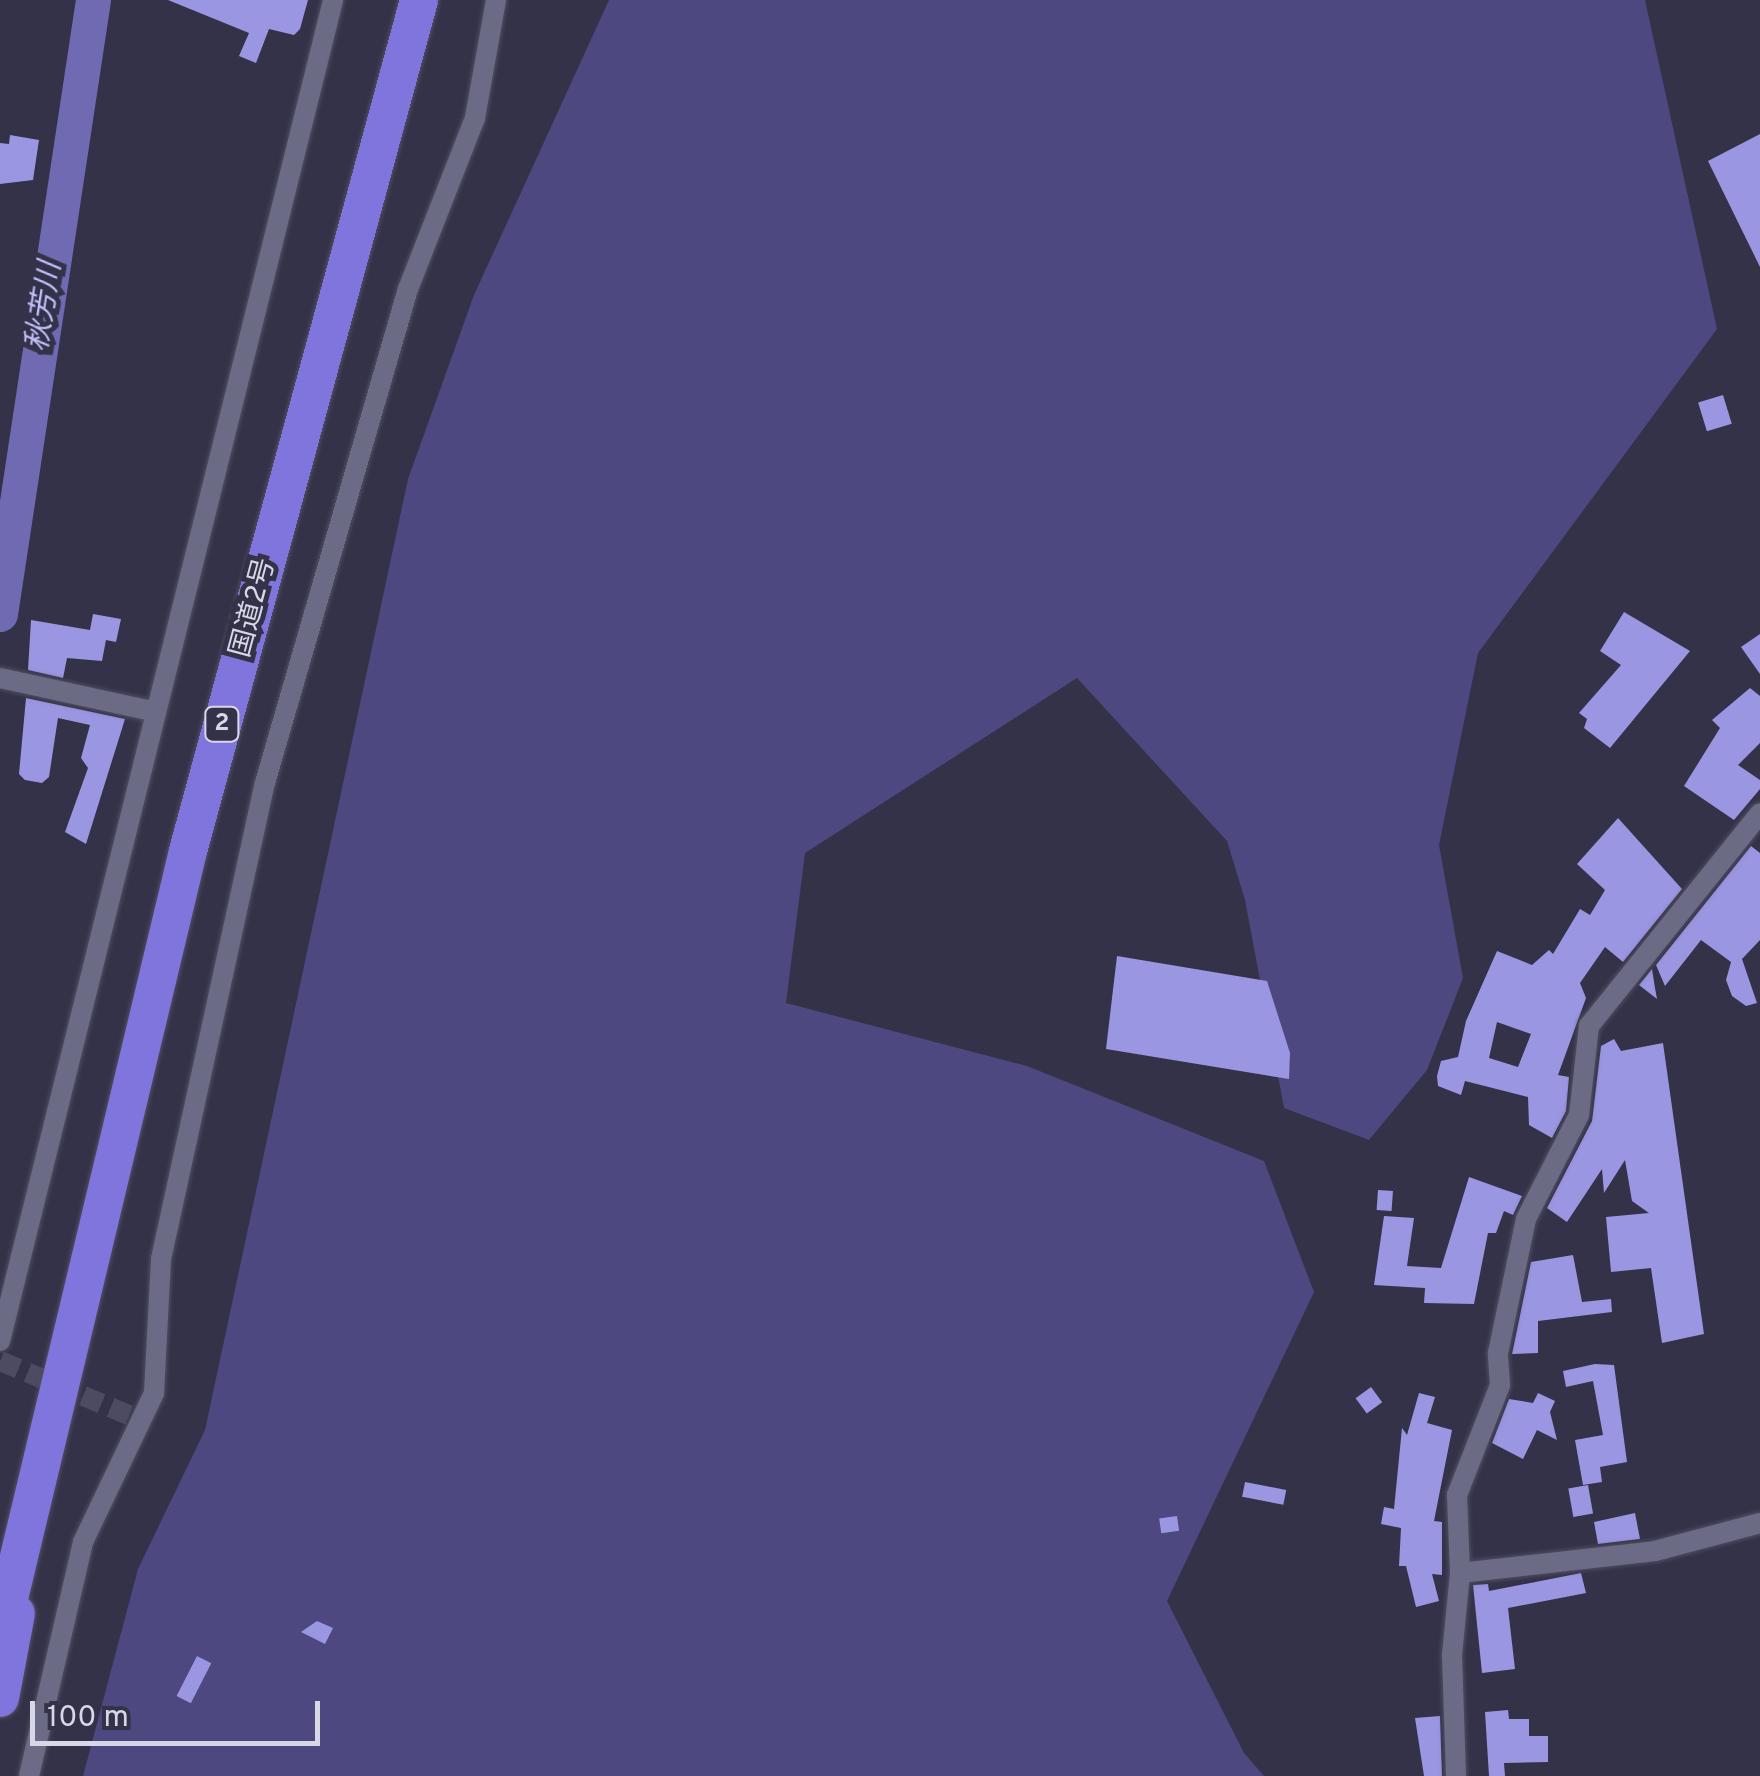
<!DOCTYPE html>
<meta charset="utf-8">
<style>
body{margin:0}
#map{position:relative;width:1760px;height:1776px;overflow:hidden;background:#333249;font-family:Overpass,"Noto Sans JP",sans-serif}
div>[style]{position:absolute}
.green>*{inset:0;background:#4d487f}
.river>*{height:35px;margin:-17.5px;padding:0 17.5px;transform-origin:17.5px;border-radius:17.5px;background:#706ab2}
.building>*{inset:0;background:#9b96e2;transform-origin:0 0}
.street-tunnel>*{height:20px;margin-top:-10px;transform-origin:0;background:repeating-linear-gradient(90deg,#4c4b61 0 20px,transparent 0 30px)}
.roads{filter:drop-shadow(0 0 2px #504e62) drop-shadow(0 0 2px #504e62)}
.street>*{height:20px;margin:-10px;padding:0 10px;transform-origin:10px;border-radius:10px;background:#6c6b86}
.highway>*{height:38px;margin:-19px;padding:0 19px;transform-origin:19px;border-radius:19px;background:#8074dd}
span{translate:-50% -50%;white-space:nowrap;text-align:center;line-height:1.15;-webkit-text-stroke:10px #333249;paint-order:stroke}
.shield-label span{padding:2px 8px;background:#333249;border:2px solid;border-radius:8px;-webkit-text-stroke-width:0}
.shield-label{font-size:25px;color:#d7d7e6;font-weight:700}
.street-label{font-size:28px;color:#d7d7e6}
.water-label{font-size:30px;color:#c2c0fc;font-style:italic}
.scale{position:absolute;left:30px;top:1701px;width:290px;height:45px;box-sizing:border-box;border:5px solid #d7d7e6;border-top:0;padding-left:12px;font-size:30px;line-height:35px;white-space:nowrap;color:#d7d7e6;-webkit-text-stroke:8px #333249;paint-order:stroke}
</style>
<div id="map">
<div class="green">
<div style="clip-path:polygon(609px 0,1645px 0,1717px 329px,1478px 653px,1439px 845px,1463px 978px,1427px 1070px,1369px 1140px,1284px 1108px,1245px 900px,1227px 841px,1077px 678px,805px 853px,786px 1003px,1027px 1066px,1264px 1161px,1314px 1292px,1167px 1601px,1244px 1753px,1264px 1776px,83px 1776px,138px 1569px,205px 1430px,408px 479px,474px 295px)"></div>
</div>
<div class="river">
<div style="left:0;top:614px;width:621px;rotate:-81.39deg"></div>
</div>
<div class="building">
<div style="clip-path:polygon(168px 0,308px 0,300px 29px,294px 35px,269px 29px,256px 63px,239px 56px,249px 33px)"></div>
<div style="clip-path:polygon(1760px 134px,1760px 267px,1708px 161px)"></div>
<div style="clip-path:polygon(10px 135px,39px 140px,33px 180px,0 184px,0 143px,9px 144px)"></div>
<div style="left:1723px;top:395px;width:30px;height:26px;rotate:73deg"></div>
<div style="clip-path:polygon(1624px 612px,1690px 651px,1610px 748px,1584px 728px,1587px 719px,1579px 713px,1621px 665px,1600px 651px)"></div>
<div style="clip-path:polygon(93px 614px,121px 619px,116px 642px,106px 640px,102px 661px,67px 658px,63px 678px,28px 670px,31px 620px,90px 630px)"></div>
<div style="clip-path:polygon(1760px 634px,1760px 674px,1741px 647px)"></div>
<div style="clip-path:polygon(1750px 688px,1760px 696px,1760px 743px,1738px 765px,1760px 780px,1760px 789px,1734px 820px,1684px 786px,1720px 728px,1712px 720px)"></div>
<div style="clip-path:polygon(26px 698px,125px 719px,86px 844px,65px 832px,88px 768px,81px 758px,90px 725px,58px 718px,49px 777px,42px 783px,25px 780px,19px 774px)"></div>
<div style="clip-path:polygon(evenodd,1618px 818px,1682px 889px,1623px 962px,1605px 947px,1580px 983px,1586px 998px,1558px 1075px,1569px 1077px,1566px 1111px,1552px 1138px,1529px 1125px,1528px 1097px,1465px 1081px,1461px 1095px,1438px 1086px,1437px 1076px,1441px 1061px,1458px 1057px,1466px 1021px,1497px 951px,1532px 965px,1549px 950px,1553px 954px,1580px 909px,1590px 915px,1605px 890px,1577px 864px,1618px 818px,1497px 1022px,1531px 1034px,1518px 1067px,1489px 1058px,1497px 1022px)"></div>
<div style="clip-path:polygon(1751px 846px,1760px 853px,1760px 940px,1742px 959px,1757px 1003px,1746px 1006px,1732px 996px,1726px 980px,1731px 962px,1701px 940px,1665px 986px,1656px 965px)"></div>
<div style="clip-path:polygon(1117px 956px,1267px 981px,1290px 1053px,1289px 1079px,1106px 1049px)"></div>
<div style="clip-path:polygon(1652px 969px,1655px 988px,1657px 999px,1639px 985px)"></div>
<div style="clip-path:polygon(1614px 1039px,1621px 1051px,1663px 1043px,1704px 1334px,1662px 1343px,1651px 1268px,1611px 1272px,1606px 1217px,1649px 1213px,1632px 1201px,1625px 1160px,1604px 1193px,1602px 1169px,1567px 1222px,1547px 1208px,1592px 1121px,1601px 1046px)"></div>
<div style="clip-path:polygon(1469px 1177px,1522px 1196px,1513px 1215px,1504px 1211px,1496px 1233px,1488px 1233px,1474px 1304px,1424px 1303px,1425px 1288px,1374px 1285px,1384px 1216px,1414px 1218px,1407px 1266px,1441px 1268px)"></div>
<div style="left:1378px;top:1190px;width:15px;height:20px;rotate:4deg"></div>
<div style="clip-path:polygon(1573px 1255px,1582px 1302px,1611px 1299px,1612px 1312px,1538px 1321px,1538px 1353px,1512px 1354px,1531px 1262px)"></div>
<div style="clip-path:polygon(1595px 1364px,1614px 1365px,1627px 1462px,1600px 1467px,1602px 1482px,1583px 1485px,1575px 1440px,1603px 1435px,1593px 1381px,1566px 1387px,1563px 1371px)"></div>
<div style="left:1371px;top:1387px;width:19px;height:19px;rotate:54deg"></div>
<div style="clip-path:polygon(1419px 1393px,1435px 1397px,1427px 1423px,1452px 1430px,1434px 1521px,1442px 1522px,1442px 1575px,1432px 1574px,1439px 1601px,1416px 1607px,1406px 1566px,1399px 1566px,1401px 1528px,1381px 1524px,1384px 1507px,1394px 1509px,1402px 1428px,1407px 1435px)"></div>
<div style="clip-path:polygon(1538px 1393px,1555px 1401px,1550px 1412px,1557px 1440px,1537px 1430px,1523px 1459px,1492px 1443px,1509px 1399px,1533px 1403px)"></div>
<div style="left:1245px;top:1482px;width:42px;height:15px;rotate:11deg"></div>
<div style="left:1588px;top:1485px;width:29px;height:20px;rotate:80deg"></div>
<div style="clip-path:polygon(1635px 1513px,1640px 1539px,1598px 1544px,1594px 1522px)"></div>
<div style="left:1177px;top:1516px;width:15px;height:18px;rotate:82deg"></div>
<div style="clip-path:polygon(1581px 1573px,1586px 1593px,1508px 1608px,1515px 1669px,1482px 1673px,1473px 1585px,1488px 1584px,1489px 1591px)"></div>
<div style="clip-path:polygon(317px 1621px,333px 1628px,325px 1644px,301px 1632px)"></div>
<div style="left:197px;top:1656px;width:16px;height:45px;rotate:27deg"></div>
<div style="clip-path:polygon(1508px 1710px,1509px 1719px,1529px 1719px,1529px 1736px,1548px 1736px,1548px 1762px,1504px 1763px,1505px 1776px,1489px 1776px,1485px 1712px)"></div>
<div style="clip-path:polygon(1440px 1716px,1442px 1776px,1424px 1776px,1415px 1718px)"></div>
</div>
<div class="street-tunnel">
<div style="left:0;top:1361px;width:155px;rotate:22.8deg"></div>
</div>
<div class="roads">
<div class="street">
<div style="left:0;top:678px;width:160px;rotate:12.3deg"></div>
<div style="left:0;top:1341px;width:1382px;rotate:-76.05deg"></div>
<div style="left:1460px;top:1573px;width:78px;rotate:-92.2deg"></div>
<div style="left:1457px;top:1495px;width:118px;rotate:-68.6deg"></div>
<div style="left:1500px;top:1385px;width:32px;rotate:-94deg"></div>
<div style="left:1498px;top:1353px;width:137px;rotate:-78.2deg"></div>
<div style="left:1526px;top:1219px;width:117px;rotate:-63deg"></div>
<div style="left:1579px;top:1115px;width:90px;rotate:-83.6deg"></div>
<div style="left:1589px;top:1026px;width:273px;rotate:-51.2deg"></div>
<div style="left:29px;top:1776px;width:240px;rotate:-77deg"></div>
<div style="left:83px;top:1542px;width:165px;rotate:-64.5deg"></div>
<div style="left:154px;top:1393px;width:134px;rotate:-87deg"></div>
<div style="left:161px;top:1259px;width:487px;rotate:-77.7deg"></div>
<div style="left:265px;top:783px;width:514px;rotate:-73.86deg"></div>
<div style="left:408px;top:289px;width:184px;rotate:-68.6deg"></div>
<div style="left:475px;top:118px;width:120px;rotate:-79.9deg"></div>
<div style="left:1456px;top:1776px;width:121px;rotate:-91.9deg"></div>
<div style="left:1452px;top:1655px;width:82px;rotate:-84.4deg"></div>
<div style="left:1460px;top:1573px;width:196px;rotate:-6.4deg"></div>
<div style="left:1655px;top:1551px;width:109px;rotate:-14.9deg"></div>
</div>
<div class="highway">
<div style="left:0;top:1636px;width:807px;rotate:-76.53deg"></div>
<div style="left:188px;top:851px;width:882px;rotate:-74.81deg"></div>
<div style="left:0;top:1698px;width:86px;rotate:-79.3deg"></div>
</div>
</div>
<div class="shield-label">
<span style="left:222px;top:724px">2</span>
</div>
<div class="street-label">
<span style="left:254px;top:608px;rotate:-75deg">国道2号</span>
</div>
<div class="water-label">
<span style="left:46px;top:307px;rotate:-81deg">秋芳川</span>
</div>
<div class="scale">100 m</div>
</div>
